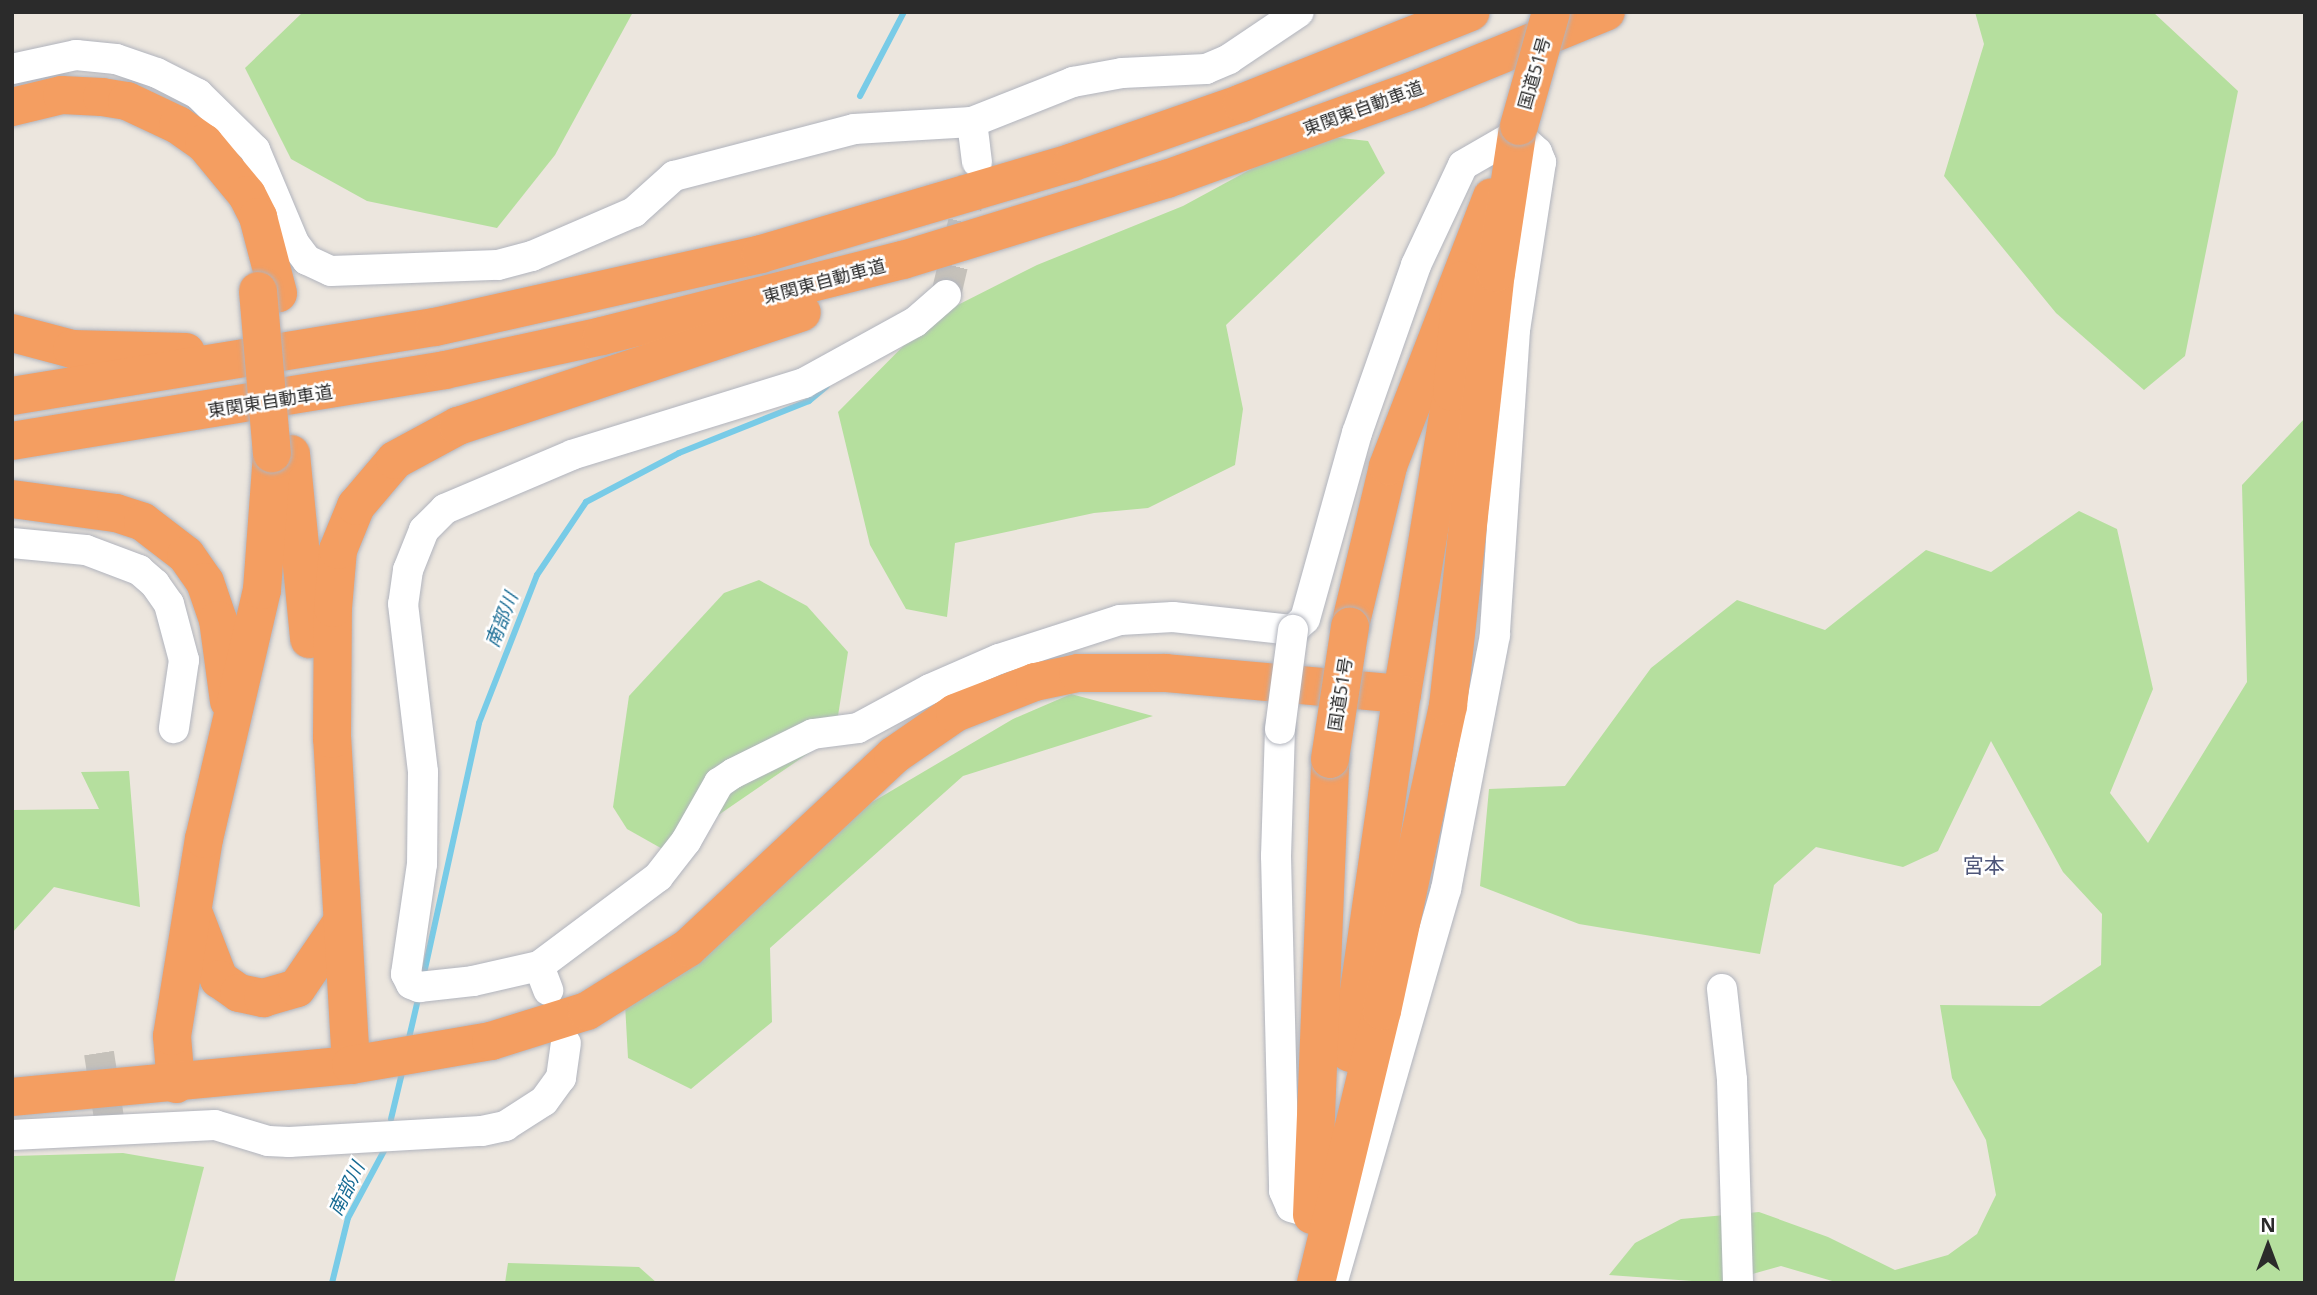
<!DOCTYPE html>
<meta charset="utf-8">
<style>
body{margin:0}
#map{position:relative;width:2317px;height:1295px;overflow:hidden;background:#ece6de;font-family:"Noto Sans","Noto Sans JP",sans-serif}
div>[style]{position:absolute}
.green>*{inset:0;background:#b5df9e}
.stream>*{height:6px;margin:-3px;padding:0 3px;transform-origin:3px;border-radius:3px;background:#78cbe7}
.minor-tunnel>*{height:30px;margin-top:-15px;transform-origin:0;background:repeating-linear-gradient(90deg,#c5c1ba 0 30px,transparent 0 45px)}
.roads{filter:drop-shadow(0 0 2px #b1b4bd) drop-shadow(0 0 2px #b1b4bd)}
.minor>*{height:30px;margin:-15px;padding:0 15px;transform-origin:15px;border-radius:15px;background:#fff}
.highway>*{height:38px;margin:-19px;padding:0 19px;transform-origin:19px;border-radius:19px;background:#f49e61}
.bridges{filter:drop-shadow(0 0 2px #b1b4bd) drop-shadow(0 0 2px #b1b4bd)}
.minor-bridge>*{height:30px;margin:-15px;padding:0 15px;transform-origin:15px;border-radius:15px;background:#fff}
.highway-bridge>*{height:38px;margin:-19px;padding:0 19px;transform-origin:19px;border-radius:19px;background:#f49e61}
span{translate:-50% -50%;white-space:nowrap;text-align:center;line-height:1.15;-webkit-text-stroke:5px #fff;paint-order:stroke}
.street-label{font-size:18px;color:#2b2b2b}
.water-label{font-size:19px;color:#166a93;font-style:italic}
.quarter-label{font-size:21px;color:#4e5679}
.frame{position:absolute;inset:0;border:14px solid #2b2b2b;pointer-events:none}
.north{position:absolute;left:2233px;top:1211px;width:70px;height:70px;-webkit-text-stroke:5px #fff;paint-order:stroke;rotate:0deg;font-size:19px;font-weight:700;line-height:28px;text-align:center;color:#2b2b2b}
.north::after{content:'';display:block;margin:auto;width:24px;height:32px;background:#2b2b2b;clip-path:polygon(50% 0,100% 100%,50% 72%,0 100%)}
</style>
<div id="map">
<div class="green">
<div style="clip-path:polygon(303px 12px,633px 12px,555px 155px,497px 228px,367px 201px,291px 159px,245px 68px)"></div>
<div style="clip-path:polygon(1975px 12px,2153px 12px,2238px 91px,2185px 356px,2144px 390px,2056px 313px,1944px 176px,1984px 44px)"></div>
<div style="clip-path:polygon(1332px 137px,1368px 141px,1385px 173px,1226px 325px,1243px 409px,1235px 465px,1148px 508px,1094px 513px,955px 543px,947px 617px,906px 609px,870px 545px,838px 412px,930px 319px,1037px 265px,1183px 206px,1275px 156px)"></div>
<div style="clip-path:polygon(2305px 418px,2305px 1283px,1839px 1283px,1781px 1266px,1720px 1283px,1609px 1275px,1635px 1243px,1681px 1219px,1759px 1212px,1828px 1237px,1895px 1270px,1948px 1255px,1977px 1234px,1996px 1195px,1986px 1140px,1952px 1078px,1940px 1005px,2040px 1006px,2101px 965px,2102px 914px,2063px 872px,1991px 741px,1938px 851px,1903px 867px,1816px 847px,1774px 885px,1760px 954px,1579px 924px,1480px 886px,1489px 789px,1565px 786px,1651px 668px,1737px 600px,1825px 630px,1926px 550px,1991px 572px,2079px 511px,2117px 529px,2153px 689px,2110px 793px,2148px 843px,2247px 682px,2242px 485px)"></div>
<div style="clip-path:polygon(759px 580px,807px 606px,848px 652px,835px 735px,666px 851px,627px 829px,613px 807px,629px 696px,724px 593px)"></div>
<div style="clip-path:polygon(1071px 694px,1153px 716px,963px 776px,770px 948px,772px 1022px,691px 1089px,628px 1058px,625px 1004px,852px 814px,1013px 719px)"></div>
<div style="clip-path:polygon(129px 771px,140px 907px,54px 887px,12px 933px,12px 810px,99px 809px,81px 772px)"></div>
<div style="clip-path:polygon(123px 1153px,204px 1167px,174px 1283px,12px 1283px,12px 1156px)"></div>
<div style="clip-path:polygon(508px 1263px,639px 1267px,657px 1283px,505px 1283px)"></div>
</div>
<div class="stream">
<div style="left:860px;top:96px;width:95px;rotate:-62.4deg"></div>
<div style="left:423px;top:978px;width:261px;rotate:-77.6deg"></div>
<div style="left:479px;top:723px;width:159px;rotate:-68.6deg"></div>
<div style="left:537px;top:575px;width:88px;rotate:-56.1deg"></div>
<div style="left:586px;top:502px;width:105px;rotate:-27.8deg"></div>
<div style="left:679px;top:453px;width:140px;rotate:-21.8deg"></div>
<div style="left:809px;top:401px;width:23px;rotate:-40deg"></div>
<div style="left:409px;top:1038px;width:44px;rotate:-76.9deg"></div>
<div style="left:391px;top:1119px;width:47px;rotate:-76.6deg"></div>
<div style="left:332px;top:1283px;width:67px;rotate:-76.2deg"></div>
<div style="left:348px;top:1218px;width:76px;rotate:-61.8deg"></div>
</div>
<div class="minor-tunnel">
<div style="left:946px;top:295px;width:122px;rotate:-76.8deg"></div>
<div style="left:99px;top:1053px;width:79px;rotate:81.3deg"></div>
</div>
<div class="roads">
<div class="minor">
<div style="left:12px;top:69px;width:66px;rotate:-12.3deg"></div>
<div style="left:76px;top:55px;width:40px;rotate:5.7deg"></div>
<div style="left:116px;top:59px;width:43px;rotate:18.9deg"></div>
<div style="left:157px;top:73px;width:46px;rotate:27.1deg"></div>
<div style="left:198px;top:94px;width:80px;rotate:44.5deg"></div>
<div style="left:255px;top:150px;width:101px;rotate:67.2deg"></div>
<div style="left:294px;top:243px;width:21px;rotate:53deg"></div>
<div style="left:307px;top:260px;width:26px;rotate:25deg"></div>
<div style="left:331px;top:271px;width:167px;rotate:-2.1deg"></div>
<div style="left:498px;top:265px;width:35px;rotate:-15deg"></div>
<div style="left:532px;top:256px;width:111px;rotate:-23.3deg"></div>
<div style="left:634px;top:212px;width:54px;rotate:-42deg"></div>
<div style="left:674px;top:176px;width:186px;rotate:-14.6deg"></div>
<div style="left:854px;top:129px;width:118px;rotate:-3.4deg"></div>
<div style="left:972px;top:122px;width:109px;rotate:-21.6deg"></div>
<div style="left:1073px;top:82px;width:50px;rotate:-10.4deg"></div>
<div style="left:1122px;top:73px;width:84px;rotate:-2.7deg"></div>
<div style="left:1206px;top:69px;width:25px;rotate:-23deg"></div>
<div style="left:1229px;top:59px;width:84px;rotate:-33.9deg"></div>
<div style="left:972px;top:122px;width:40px;rotate:82.9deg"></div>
<div style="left:946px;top:295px;width:41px;rotate:138.9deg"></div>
<div style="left:915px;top:322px;width:127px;rotate:151.2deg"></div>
<div style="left:804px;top:383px;width:243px;rotate:162.8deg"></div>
<div style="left:572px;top:455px;width:138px;rotate:157deg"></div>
<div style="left:445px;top:509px;width:30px;rotate:135deg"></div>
<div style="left:424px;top:530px;width:43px;rotate:111.8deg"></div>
<div style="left:408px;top:570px;width:34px;rotate:98deg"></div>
<div style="left:403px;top:604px;width:169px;rotate:83.2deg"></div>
<div style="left:423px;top:772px;width:92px;rotate:90.6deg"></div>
<div style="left:422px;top:864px;width:111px;rotate:98.3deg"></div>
<div style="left:406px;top:974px;width:11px;rotate:63deg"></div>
<div style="left:411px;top:984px;width:9px;rotate:21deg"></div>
<div style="left:419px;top:987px;width:54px;rotate:-6.3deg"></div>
<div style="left:473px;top:981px;width:68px;rotate:-12.8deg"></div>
<div style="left:539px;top:966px;width:149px;rotate:-36.8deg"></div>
<div style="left:658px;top:877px;width:46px;rotate:-52.1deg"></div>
<div style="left:686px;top:841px;width:67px;rotate:-60.4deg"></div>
<div style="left:719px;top:783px;width:18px;rotate:-34deg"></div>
<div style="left:734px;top:773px;width:88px;rotate:-26.3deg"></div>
<div style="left:813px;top:734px;width:45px;rotate:-7.6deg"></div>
<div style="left:858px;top:728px;width:82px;rotate:-28.4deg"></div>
<div style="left:930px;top:689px;width:75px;rotate:-23.5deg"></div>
<div style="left:999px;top:659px;width:127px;rotate:-17.9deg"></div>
<div style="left:1120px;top:620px;width:53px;rotate:-3.2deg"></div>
<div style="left:1173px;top:617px;width:121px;rotate:6.2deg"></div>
<div style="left:1293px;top:630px;width:16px;rotate:-43deg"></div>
<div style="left:1305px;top:619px;width:193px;rotate:-74.4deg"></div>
<div style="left:1357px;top:433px;width:178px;rotate:-70.6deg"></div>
<div style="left:1416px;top:265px;width:110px;rotate:-64.8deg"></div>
<div style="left:1463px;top:165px;width:62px;rotate:-29.9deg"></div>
<div style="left:1517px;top:134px;width:27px;rotate:42deg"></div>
<div style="left:1537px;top:152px;width:11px;rotate:68deg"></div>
<div style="left:1541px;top:162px;width:170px;rotate:98.8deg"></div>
<div style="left:1515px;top:330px;width:306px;rotate:93.8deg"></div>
<div style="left:1495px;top:635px;width:259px;rotate:100.9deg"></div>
<div style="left:1446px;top:889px;width:410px;rotate:106.1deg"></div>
<div style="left:12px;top:543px;width:74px;rotate:5.4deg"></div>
<div style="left:86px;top:550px;width:57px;rotate:20.7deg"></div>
<div style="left:139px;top:570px;width:21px;rotate:41deg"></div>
<div style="left:155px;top:584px;width:24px;rotate:55deg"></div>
<div style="left:169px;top:604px;width:58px;rotate:75deg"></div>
<div style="left:184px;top:660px;width:69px;rotate:98.4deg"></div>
<div style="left:1280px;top:729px;width:127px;rotate:91.8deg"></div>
<div style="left:1276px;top:856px;width:335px;rotate:88.6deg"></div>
<div style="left:1284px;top:1191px;width:17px;rotate:66deg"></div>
<div style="left:1291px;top:1207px;width:22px;rotate:16deg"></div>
<div style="left:539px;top:966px;width:26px;rotate:69deg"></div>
<div style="left:1722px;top:989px;width:92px;rotate:83.7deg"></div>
<div style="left:1732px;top:1080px;width:203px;rotate:88.3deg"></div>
<div style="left:12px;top:1135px;width:203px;rotate:-2.8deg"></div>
<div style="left:215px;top:1125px;width:55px;rotate:16.8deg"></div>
<div style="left:268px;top:1141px;width:21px;rotate:3deg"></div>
<div style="left:289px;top:1142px;width:193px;rotate:-3.3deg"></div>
<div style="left:482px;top:1131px;width:24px;rotate:-12deg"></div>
<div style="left:505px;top:1126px;width:46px;rotate:-32.7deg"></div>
<div style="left:544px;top:1101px;width:29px;rotate:-54deg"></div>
<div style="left:561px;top:1078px;width:35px;rotate:-82deg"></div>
</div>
<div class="highway">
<div style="left:12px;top:107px;width:51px;rotate:-13.5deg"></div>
<div style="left:62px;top:95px;width:40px;rotate:2.9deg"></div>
<div style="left:102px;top:97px;width:25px;rotate:9deg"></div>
<div style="left:127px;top:101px;width:56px;rotate:25.2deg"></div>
<div style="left:178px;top:125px;width:32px;rotate:35deg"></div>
<div style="left:204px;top:143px;width:67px;rotate:50.4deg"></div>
<div style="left:247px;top:195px;width:25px;rotate:63deg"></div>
<div style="left:258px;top:217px;width:79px;rotate:75.3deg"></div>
<div style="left:12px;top:333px;width:62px;rotate:14.9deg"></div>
<div style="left:72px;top:349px;width:114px;rotate:1.5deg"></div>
<div style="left:12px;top:396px;width:429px;rotate:-9.3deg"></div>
<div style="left:435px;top:327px;width:334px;rotate:-12.6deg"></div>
<div style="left:761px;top:254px;width:325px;rotate:-16.4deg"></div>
<div style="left:1073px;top:162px;width:179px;rotate:-19.2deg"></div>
<div style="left:1242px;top:103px;width:246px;rotate:-21.7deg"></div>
<div style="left:12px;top:441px;width:439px;rotate:-9.3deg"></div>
<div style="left:445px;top:370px;width:161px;rotate:-12.2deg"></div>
<div style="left:602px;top:336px;width:310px;rotate:-14.2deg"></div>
<div style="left:903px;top:260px;width:276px;rotate:-17.1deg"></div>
<div style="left:1167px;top:179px;width:266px;rotate:-19.8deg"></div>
<div style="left:1417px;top:89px;width:204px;rotate:-22.2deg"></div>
<div style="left:291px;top:454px;width:186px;rotate:84.4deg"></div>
<div style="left:12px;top:499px;width:105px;rotate:7.7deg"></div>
<div style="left:116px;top:513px;width:28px;rotate:18deg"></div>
<div style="left:143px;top:522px;width:54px;rotate:37.5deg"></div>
<div style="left:186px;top:555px;width:33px;rotate:55deg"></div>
<div style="left:205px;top:582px;width:40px;rotate:71.1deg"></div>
<div style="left:218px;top:620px;width:82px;rotate:82.3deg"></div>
<div style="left:1350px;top:626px;width:164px;rotate:-76.6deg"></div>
<div style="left:1388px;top:466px;width:288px;rotate:-68.9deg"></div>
<div style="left:194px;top:914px;width:70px;rotate:69deg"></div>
<div style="left:219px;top:979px;width:24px;rotate:35deg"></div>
<div style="left:239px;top:993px;width:25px;rotate:12deg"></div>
<div style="left:263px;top:998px;width:35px;rotate:-16deg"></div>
<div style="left:297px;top:988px;width:80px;rotate:-55.7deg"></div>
<div style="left:1350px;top:1053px;width:363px;rotate:-81.8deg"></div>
<div style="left:1402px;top:694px;width:306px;rotate:-80.6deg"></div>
<div style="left:1452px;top:392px;width:112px;rotate:-84.9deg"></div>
<div style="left:351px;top:1065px;width:327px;rotate:-93.3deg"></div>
<div style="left:332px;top:739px;width:131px;rotate:-89.6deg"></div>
<div style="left:333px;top:608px;width:58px;rotate:-85.1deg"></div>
<div style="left:338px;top:550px;width:48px;rotate:-67.8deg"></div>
<div style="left:356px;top:506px;width:60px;rotate:-49.7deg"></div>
<div style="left:395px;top:460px;width:72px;rotate:-28.4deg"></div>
<div style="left:458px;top:426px;width:362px;rotate:-18.3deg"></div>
<div style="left:176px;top:1084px;width:48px;rotate:-94.8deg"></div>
<div style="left:172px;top:1036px;width:200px;rotate:-80.8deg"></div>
<div style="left:204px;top:839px;width:256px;rotate:-76.9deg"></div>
<div style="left:262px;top:590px;width:137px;rotate:-85.8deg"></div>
<div style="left:12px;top:1097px;width:341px;rotate:-5.4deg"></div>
<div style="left:351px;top:1065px;width:142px;rotate:-9.7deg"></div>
<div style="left:491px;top:1041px;width:101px;rotate:-17.4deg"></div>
<div style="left:587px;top:1011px;width:119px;rotate:-32deg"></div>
<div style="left:688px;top:948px;width:281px;rotate:-43.1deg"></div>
<div style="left:893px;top:756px;width:75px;rotate:-34.7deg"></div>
<div style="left:955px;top:713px;width:86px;rotate:-21.2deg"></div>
<div style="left:1035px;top:682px;width:44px;rotate:-11.8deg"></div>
<div style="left:1078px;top:673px;width:88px"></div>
<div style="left:1166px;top:673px;width:237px;rotate:5.1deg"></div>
<div style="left:1312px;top:1215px;width:456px;rotate:-87.7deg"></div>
<div style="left:1316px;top:1283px;width:280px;rotate:-76.4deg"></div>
<div style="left:1382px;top:1011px;width:312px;rotate:-77.8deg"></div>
<div style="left:1448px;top:706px;width:436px;rotate:-83.7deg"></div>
<div style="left:1496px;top:273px;width:141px;rotate:-81.4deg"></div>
</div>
</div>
<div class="bridges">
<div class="minor-bridge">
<div style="left:1280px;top:729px;width:100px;rotate:-82.5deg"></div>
</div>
<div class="highway-bridge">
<div style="left:1519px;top:126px;width:118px;rotate:-74.3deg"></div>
<div style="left:258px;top:291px;width:163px;rotate:85.1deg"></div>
<div style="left:1330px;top:759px;width:134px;rotate:-81.4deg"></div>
</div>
</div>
<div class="street-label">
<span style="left:1534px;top:73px;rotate:-74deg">国道51号</span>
<span style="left:1363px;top:108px;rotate:-20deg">東関東自動車道</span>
<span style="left:824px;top:281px;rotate:-15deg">東関東自動車道</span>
<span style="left:270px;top:401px;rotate:-9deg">東関東自動車道</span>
<span style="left:1340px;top:694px;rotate:-81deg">国道51号</span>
</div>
<div class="water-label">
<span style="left:502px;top:620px;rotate:-69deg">南部川</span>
<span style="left:347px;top:1189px;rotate:-64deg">南部川</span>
</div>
<div class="quarter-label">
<span style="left:1984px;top:865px">宮本</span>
</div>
<div class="frame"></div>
<div class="north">N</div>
</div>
